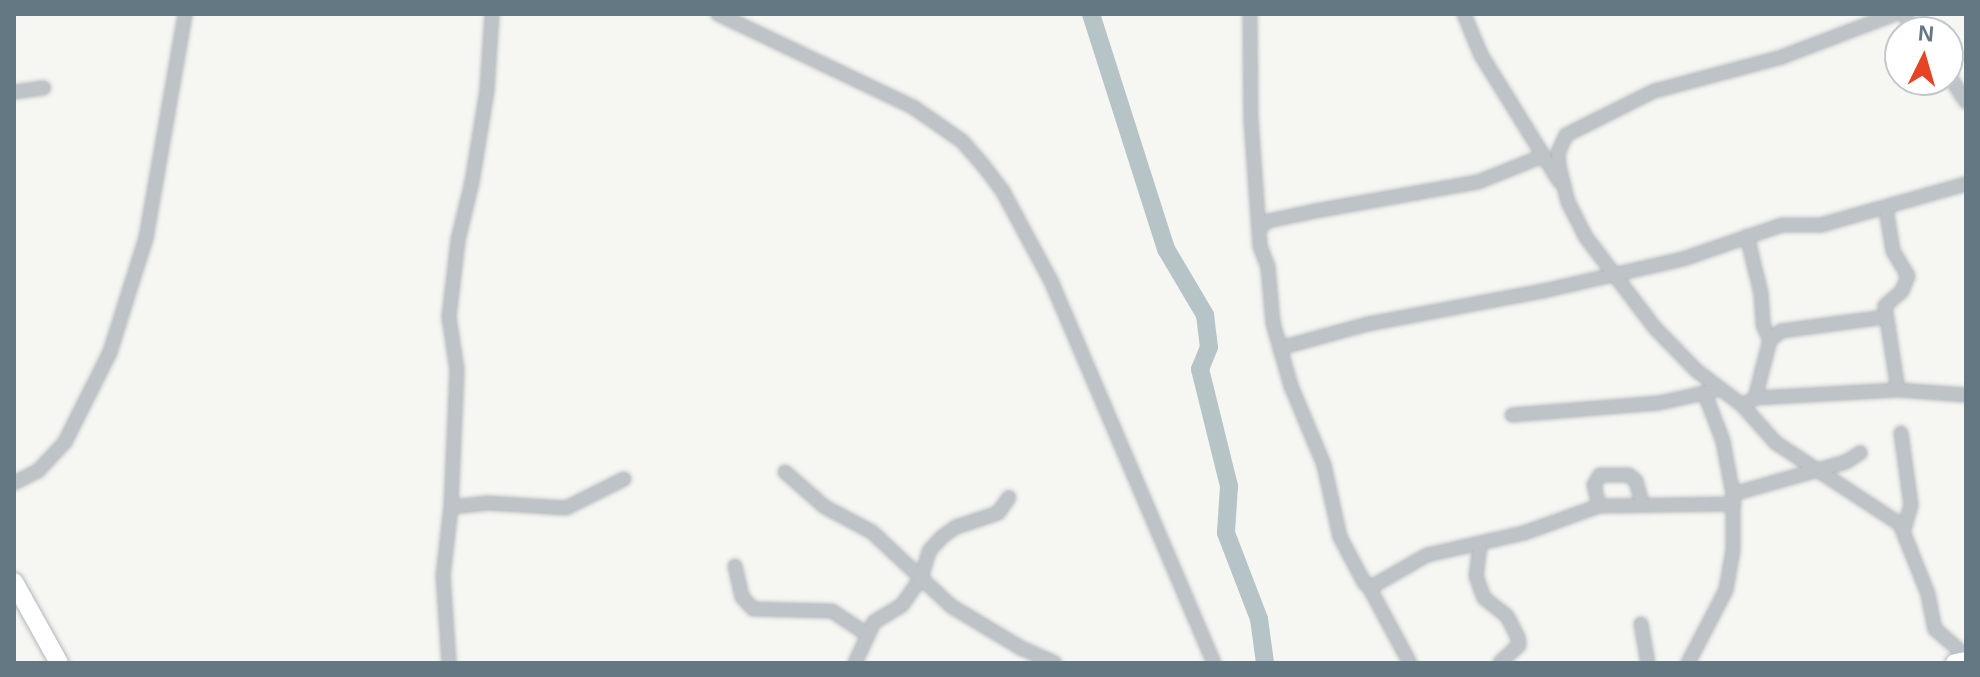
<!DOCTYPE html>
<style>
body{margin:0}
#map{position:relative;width:1980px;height:677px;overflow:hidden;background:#f6f6f2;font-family:Helvetica,sans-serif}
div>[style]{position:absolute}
.river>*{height:18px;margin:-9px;padding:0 9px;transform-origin:9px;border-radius:9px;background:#b6c4c7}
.roads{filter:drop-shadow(0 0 2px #b1b7bb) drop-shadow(0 0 2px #b1b7bb)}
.street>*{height:12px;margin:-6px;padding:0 6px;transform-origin:6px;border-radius:6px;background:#bec3c7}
.secondary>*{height:18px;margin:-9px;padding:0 9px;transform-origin:9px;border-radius:9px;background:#fff}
span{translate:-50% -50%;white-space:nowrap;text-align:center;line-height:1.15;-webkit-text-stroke:8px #fff;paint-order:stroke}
.frame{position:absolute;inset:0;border:16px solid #647884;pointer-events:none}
.north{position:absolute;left:1884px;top:16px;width:80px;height:80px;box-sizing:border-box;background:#fff;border:2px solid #c1c9ce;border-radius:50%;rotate:5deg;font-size:22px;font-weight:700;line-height:32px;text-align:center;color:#647884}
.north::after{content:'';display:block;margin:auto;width:28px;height:36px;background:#e64423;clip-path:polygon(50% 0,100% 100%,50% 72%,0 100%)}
</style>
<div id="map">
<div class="river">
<div style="left:1091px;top:14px;width:247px;rotate:72.3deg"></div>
<div style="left:1166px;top:249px;width:77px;rotate:59.4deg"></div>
<div style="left:1205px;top:315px;width:32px;rotate:83deg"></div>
<div style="left:1209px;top:347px;width:24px;rotate:112deg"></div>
<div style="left:1200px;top:369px;width:121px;rotate:76.1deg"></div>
<div style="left:1229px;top:486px;width:47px;rotate:93.7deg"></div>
<div style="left:1226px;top:533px;width:92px;rotate:69deg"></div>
<div style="left:1259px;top:619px;width:44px;rotate:82.2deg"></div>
</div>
<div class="roads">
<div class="street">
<div style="left:718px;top:14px;width:216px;rotate:25.5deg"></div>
<div style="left:913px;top:107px;width:60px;rotate:34.8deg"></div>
<div style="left:962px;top:141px;width:32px;rotate:49deg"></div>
<div style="left:983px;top:165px;width:31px;rotate:53deg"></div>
<div style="left:1002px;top:190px;width:103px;rotate:61.7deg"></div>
<div style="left:1051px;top:281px;width:415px;rotate:66.9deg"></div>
<div style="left:1250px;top:14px;width:106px;rotate:89.5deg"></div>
<div style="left:1251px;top:120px;width:126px;rotate:85.9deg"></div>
<div style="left:1260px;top:246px;width:22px;rotate:69deg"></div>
<div style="left:1268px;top:267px;width:56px;rotate:84.9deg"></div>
<div style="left:1273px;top:323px;width:66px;rotate:74.1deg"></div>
<div style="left:1291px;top:386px;width:86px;rotate:67.3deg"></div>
<div style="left:1324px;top:465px;width:74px;rotate:77.5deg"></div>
<div style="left:1340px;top:537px;width:53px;rotate:62deg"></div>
<div style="left:1365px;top:584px;width:8px;rotate:14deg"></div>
<div style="left:1373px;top:586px;width:62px;rotate:-29.9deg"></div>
<div style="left:1427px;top:555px;width:99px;rotate:-12.8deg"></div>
<div style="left:1524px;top:533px;width:80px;rotate:-19.8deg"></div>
<div style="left:1599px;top:506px;width:135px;rotate:-0.8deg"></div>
<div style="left:1464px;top:14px;width:44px;rotate:67.5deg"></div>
<div style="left:1481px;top:55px;width:148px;rotate:58.2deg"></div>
<div style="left:1895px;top:14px;width:121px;rotate:159.2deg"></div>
<div style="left:1782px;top:57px;width:132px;rotate:165.1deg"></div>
<div style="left:1654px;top:91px;width:98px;rotate:153.4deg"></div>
<div style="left:1566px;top:135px;width:20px;rotate:114deg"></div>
<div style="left:1558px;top:153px;width:13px;rotate:86deg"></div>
<div style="left:1559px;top:166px;width:37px;rotate:76deg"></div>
<div style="left:1568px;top:202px;width:38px;rotate:63deg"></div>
<div style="left:1585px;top:236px;width:116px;rotate:52.7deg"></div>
<div style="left:1655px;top:328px;width:60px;rotate:45.7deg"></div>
<div style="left:1697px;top:371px;width:56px;rotate:37.1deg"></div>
<div style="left:1742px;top:405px;width:51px;rotate:48.2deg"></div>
<div style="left:1776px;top:443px;width:148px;rotate:33.2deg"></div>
<div style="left:1900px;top:524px;width:75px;rotate:68.2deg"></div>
<div style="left:1928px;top:594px;width:36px;rotate:79deg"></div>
<div style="left:1935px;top:629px;width:41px;rotate:41.1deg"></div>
<div style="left:1904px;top:14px;width:21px;rotate:59deg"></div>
<div style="left:1948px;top:74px;width:33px;rotate:57deg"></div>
<div style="left:14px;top:92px;width:30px;rotate:-8deg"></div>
<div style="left:1886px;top:208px;width:44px;rotate:80.8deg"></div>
<div style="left:1893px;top:251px;width:29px;rotate:59deg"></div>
<div style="left:1908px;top:276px;width:16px;rotate:112deg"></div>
<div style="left:1902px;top:291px;width:23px;rotate:139deg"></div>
<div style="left:1885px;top:306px;width:85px;rotate:81.2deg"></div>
<div style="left:1259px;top:228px;width:11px;rotate:-38deg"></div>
<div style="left:1268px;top:221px;width:48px;rotate:-12deg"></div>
<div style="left:1315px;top:211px;width:166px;rotate:-10.1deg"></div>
<div style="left:1478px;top:182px;width:70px;rotate:-21.8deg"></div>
<div style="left:1747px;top:236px;width:59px;rotate:76.2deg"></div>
<div style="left:1761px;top:293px;width:32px;rotate:86deg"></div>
<div style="left:1763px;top:325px;width:17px;rotate:65deg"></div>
<div style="left:1280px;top:348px;width:91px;rotate:-15.3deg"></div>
<div style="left:1368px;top:324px;width:178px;rotate:-10.7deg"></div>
<div style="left:1543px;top:291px;width:144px;rotate:-12.9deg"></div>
<div style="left:1683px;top:259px;width:105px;rotate:-19deg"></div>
<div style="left:1782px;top:225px;width:39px"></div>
<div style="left:1821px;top:225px;width:151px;rotate:-15.8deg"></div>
<div style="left:1755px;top:398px;width:60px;rotate:-75.5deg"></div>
<div style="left:1770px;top:340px;width:14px;rotate:-39deg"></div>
<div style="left:1781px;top:331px;width:105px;rotate:-7.7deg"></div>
<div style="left:1742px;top:405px;width:15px;rotate:-28deg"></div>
<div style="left:1755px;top:398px;width:143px;rotate:-3.2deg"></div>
<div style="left:1898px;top:390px;width:68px;rotate:4.2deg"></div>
<div style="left:1512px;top:415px;width:147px;rotate:-4.7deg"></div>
<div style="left:1659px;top:403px;width:55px;rotate:-12.5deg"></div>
<div style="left:1901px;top:433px;width:73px;rotate:82.1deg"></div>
<div style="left:1911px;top:505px;width:26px;rotate:106deg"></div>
<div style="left:785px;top:472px;width:53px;rotate:41.2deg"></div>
<div style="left:825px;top:507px;width:53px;rotate:28deg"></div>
<div style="left:872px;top:532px;width:108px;rotate:43.1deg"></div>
<div style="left:951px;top:606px;width:82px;rotate:31deg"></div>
<div style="left:1021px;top:648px;width:37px;rotate:24deg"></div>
<div style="left:14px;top:483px;width:27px;rotate:-27deg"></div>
<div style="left:38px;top:471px;width:40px;rotate:-47deg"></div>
<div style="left:65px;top:442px;width:101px;rotate:-63.4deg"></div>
<div style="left:110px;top:352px;width:120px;rotate:-72.5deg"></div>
<div style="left:146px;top:238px;width:227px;rotate:-80.1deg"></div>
<div style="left:1733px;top:494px;width:117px;rotate:-15.8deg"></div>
<div style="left:1846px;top:462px;width:17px;rotate:-33deg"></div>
<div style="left:1599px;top:506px;width:22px;rotate:-103deg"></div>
<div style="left:1594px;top:485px;width:12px;rotate:-59deg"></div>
<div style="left:1600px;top:475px;width:29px"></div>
<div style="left:1629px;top:475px;width:9px;rotate:41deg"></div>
<div style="left:1636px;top:481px;width:23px;rotate:75deg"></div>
<div style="left:451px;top:507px;width:36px;rotate:-6deg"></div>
<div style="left:487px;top:503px;width:79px;rotate:3.6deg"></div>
<div style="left:566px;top:508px;width:65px;rotate:-26.6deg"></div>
<div style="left:1480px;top:545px;width:31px;rotate:97deg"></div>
<div style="left:1476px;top:576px;width:23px;rotate:70deg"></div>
<div style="left:1484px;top:598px;width:29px;rotate:38deg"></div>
<div style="left:1507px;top:616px;width:25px;rotate:63deg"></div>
<div style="left:1518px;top:638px;width:7px;rotate:82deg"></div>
<div style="left:1519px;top:645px;width:26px;rotate:137deg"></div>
<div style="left:735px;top:566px;width:32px;rotate:77deg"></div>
<div style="left:742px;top:597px;width:16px;rotate:47deg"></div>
<div style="left:753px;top:609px;width:79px;rotate:1.5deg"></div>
<div style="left:832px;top:611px;width:43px;rotate:33.7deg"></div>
<div style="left:1369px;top:587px;width:86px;rotate:61.7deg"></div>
<div style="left:1641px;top:624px;width:40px;rotate:80deg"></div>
<div style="left:449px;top:663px;width:87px;rotate:-93.9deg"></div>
<div style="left:443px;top:576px;width:69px;rotate:-83.4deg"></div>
<div style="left:451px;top:507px;width:137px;rotate:-87.5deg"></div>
<div style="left:457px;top:370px;width:54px;rotate:-98.6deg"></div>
<div style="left:449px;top:317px;width:78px;rotate:-83.3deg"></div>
<div style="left:458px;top:240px;width:60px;rotate:-76.4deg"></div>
<div style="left:472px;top:182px;width:93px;rotate:-80.7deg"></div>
<div style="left:487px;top:90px;width:76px;rotate:-86.2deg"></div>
<div style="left:855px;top:663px;width:45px;rotate:-65.1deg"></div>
<div style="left:874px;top:622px;width:33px;rotate:-31deg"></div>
<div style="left:902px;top:605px;width:33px;rotate:-55deg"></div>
<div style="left:921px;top:578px;width:28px;rotate:-73deg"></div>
<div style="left:929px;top:551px;width:19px;rotate:-47deg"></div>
<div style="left:942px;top:537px;width:17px;rotate:-36deg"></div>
<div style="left:956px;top:527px;width:44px;rotate:-18.4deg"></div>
<div style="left:998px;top:513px;width:19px;rotate:-55deg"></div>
<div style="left:1688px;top:663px;width:82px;rotate:-62.5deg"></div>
<div style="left:1726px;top:590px;width:40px;rotate:-80deg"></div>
<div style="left:1733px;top:551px;width:57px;rotate:-90deg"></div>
<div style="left:1733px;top:494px;width:54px;rotate:-100.7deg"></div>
<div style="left:1723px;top:441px;width:50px;rotate:-111deg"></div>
</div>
<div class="secondary">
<div style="left:14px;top:582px;width:93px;rotate:60.9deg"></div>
<div style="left:1955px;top:663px;width:11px;rotate:-10deg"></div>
</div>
</div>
<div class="frame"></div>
<div class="north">N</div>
</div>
